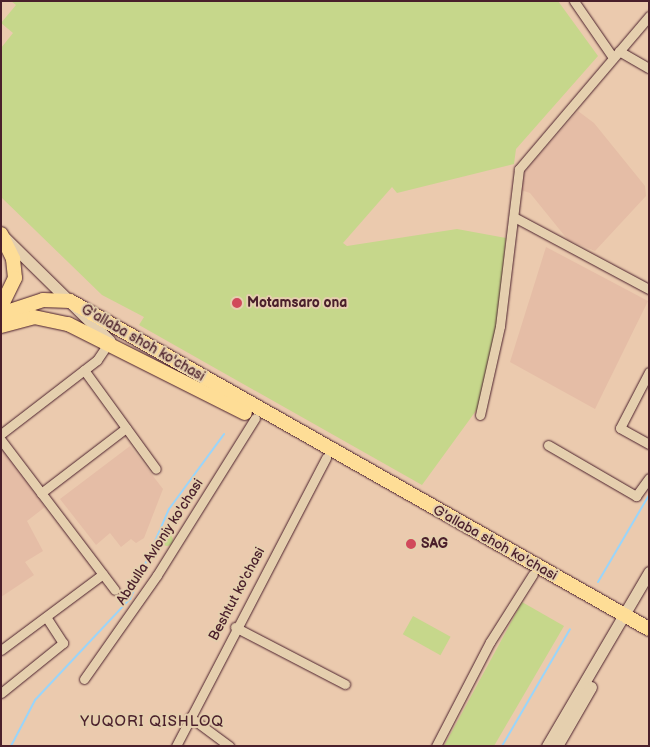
<!DOCTYPE html>
<style>
body{margin:0}
#map{position:relative;width:650px;height:747px;overflow:hidden;background:#ebcaae;font-family:"Balsamiq Sans",sans-serif}
div>[style]{position:absolute}
.built>*{inset:0;background:#e5bda6}
.green>*{inset:0;background:#c6d78b;transform-origin:0 0}
.round{border-radius:50%}
.stream>*{height:2px;margin:-1px;padding:0 1px;transform-origin:1px;border-radius:1px;background:#9ad5fa}
.roads{filter:drop-shadow(0 0 1px #4a1f2b) drop-shadow(0 0 1px #4a1f2b)}
.minor>*{height:9px;margin:-4.5px;padding:0 4.5px;transform-origin:4.5px;border-radius:4.5px;background:#e5cfae}
.secondary>*{height:11px;margin:-5.5px;padding:0 5.5px;transform-origin:5.5px;border-radius:5.5px;background:#e5cfae}
.primary>*{height:14px;margin:-7px;padding:0 7px;transform-origin:7px;border-radius:7px;background:#fedd96}
.dots>*{width:14px;height:14px;translate:-50% -50%;box-sizing:border-box;border:2px solid #e5cfae;border-radius:50%}
span{translate:-50% -50%;white-space:nowrap;text-align:center;line-height:1.15;-webkit-text-stroke:4px #e5cfae;paint-order:stroke}
.poi-label{font-size:14px;color:#4a1f2b;font-weight:700}
.left{translate:0 -50%;text-align:left}
.street-label{font-size:14px;color:#4a1f2b}
.neighbourhood-label{font-size:15px;color:#4a1f2b;letter-spacing:1px}
.frame{position:absolute;inset:0;border:2px solid #4a1f2b;pointer-events:none}
</style>
<div id="map">
<div class="built">
<div style="clip-path:polygon(578px 111px,594px 123px,645px 186px,646px 196px,595px 251px,568px 240px,530px 193px,521px 190px,525px 171px)"></div>
<div style="clip-path:polygon(546px 247px,648px 301px,595px 409px,510px 362px)"></div>
<div style="clip-path:polygon(130px 446px,163px 489px,144px 538px,136px 543px,131px 539px,121px 547px,110px 533px,96px 545px,60px 499px)"></div>
<div style="clip-path:polygon(1px 447px,45px 507px,27px 521px,43px 551px,25px 562px,34px 575px,1px 597px)"></div>
</div>
<div class="green">
<div style="clip-path:polygon(11px 1px,558px 1px,598px 56px,516px 149px,514px 164px,397px 193px,392px 187px,343px 243px,347px 246px,457px 229px,506px 238px,497px 332px,478px 408px,422px 485px,139px 325px,144px 317px,102px 295px,1px 197px,1px 48px,13px 33px,1px 23px,16px 5px)"></div>
<div class="round" style="left:161px;top:534px;width:12px;height:12px"></div>
<div style="clip-path:polygon(522px 602px,564px 626px,494px 746px,444px 746px)"></div>
<div style="left:413px;top:616px;width:43px;height:21px;rotate:29deg"></div>
</div>
<div class="stream">
<div style="left:598px;top:582px;width:101px;rotate:-59.6deg"></div>
<div style="left:11px;top:746px;width:52px;rotate:-62.4deg"></div>
<div style="left:35px;top:700px;width:139px;rotate:-46.8deg"></div>
<div style="left:130px;top:599px;width:98px;rotate:-66.6deg"></div>
<div style="left:169px;top:509px;width:93px;rotate:-53.7deg"></div>
<div style="left:502px;top:746px;width:135px;rotate:-59.8deg"></div>
</div>
<div class="roads">
<div class="minor">
<div style="left:574px;top:1px;width:67px;rotate:55.4deg"></div>
<div style="left:619px;top:51px;width:34px;rotate:30deg"></div>
<div style="left:514px;top:217px;width:153px;rotate:28.1deg"></div>
<div style="left:84px;top:370px;width:122px;rotate:54deg"></div>
<div style="left:649px;top:372px;width:63px;rotate:117.4deg"></div>
<div style="left:620px;top:428px;width:33px;rotate:29deg"></div>
<div style="left:480px;top:415px;width:91px;rotate:-77.3deg"></div>
<div style="left:500px;top:326px;width:158px;rotate:-83.1deg"></div>
<div style="left:519px;top:169px;width:201px;rotate:-49.6deg"></div>
<div style="left:1px;top:434px;width:121px;rotate:-37.6deg"></div>
<div style="left:97px;top:360px;width:23px;rotate:-56deg"></div>
<div style="left:1px;top:440px;width:188px;rotate:52.8deg"></div>
<div style="left:548px;top:445px;width:102px;rotate:30.1deg"></div>
<div style="left:636px;top:496px;width:22px;rotate:-54deg"></div>
<div style="left:41px;top:493px;width:107px;rotate:-37.4deg"></div>
<div style="left:235px;top:627px;width:124px;rotate:27.4deg"></div>
<div style="left:1px;top:650px;width:127px;rotate:-36.7deg"></div>
<div style="left:84px;top:679px;width:127px;rotate:-54.9deg"></div>
<div style="left:157px;top:575px;width:185px;rotate:-58deg"></div>
<div style="left:1px;top:693px;width:80px;rotate:-38.9deg"></div>
<div style="left:63px;top:643px;width:31px;rotate:-123deg"></div>
<div style="left:190px;top:717px;width:49px;rotate:36.6deg"></div>
<div style="left:176px;top:746px;width:325px;rotate:-62.5deg"></div>
<div style="left:436px;top:746px;width:117px;rotate:-62.6deg"></div>
<div style="left:490px;top:642px;width:80px;rotate:-57.7deg"></div>
</div>
<div class="secondary">
<div style="left:4px;top:237px;width:148px;rotate:44.5deg"></div>
<div style="left:547px;top:746px;width:202px;rotate:-59.6deg"></div>
<div style="left:557px;top:746px;width:68px;rotate:-60deg"></div>
</div>
<div class="primary">
<div style="left:1px;top:234px;width:28px;rotate:64deg"></div>
<div style="left:13px;top:259px;width:19px;rotate:84deg"></div>
<div style="left:15px;top:278px;width:32px;rotate:116deg"></div>
<div style="left:1px;top:314px;width:44px;rotate:-18.4deg"></div>
<div style="left:43px;top:300px;width:27px;rotate:2deg"></div>
<div style="left:70px;top:301px;width:665px;rotate:29.53deg"></div>
<div style="left:1px;top:326px;width:34px;rotate:-15deg"></div>
<div style="left:34px;top:317px;width:35px;rotate:12deg"></div>
<div style="left:68px;top:324px;width:198px;rotate:26.7deg"></div>
</div>
</div>
<div class="dots">
<div style="left:237px;top:303px;background:#d1495b"></div>
<div style="left:411px;top:544px;background:#d1495b"></div>
</div>
<div class="poi-label">
<span class="left" style="left:247px;top:303px">Motamsaro ona</span>
<span class="left" style="left:421px;top:544px">SAG</span>
</div>
<div class="street-label">
<span style="left:143px;top:343px;rotate:30deg">G'allaba shoh ko'chasi</span>
<span style="left:160px;top:542px;rotate:-57deg">Abdulla Avloniy ko'chasi</span>
<span style="left:495px;top:543px;rotate:29deg">G'allaba shoh ko'chasi</span>
<span style="left:237px;top:594px;rotate:-62deg">Beshtut ko'chasi</span>
</div>
<div class="neighbourhood-label">
<span style="left:152px;top:722px">YUQORI QISHLOQ</span>
</div>
<div class="frame"></div>
</div>
